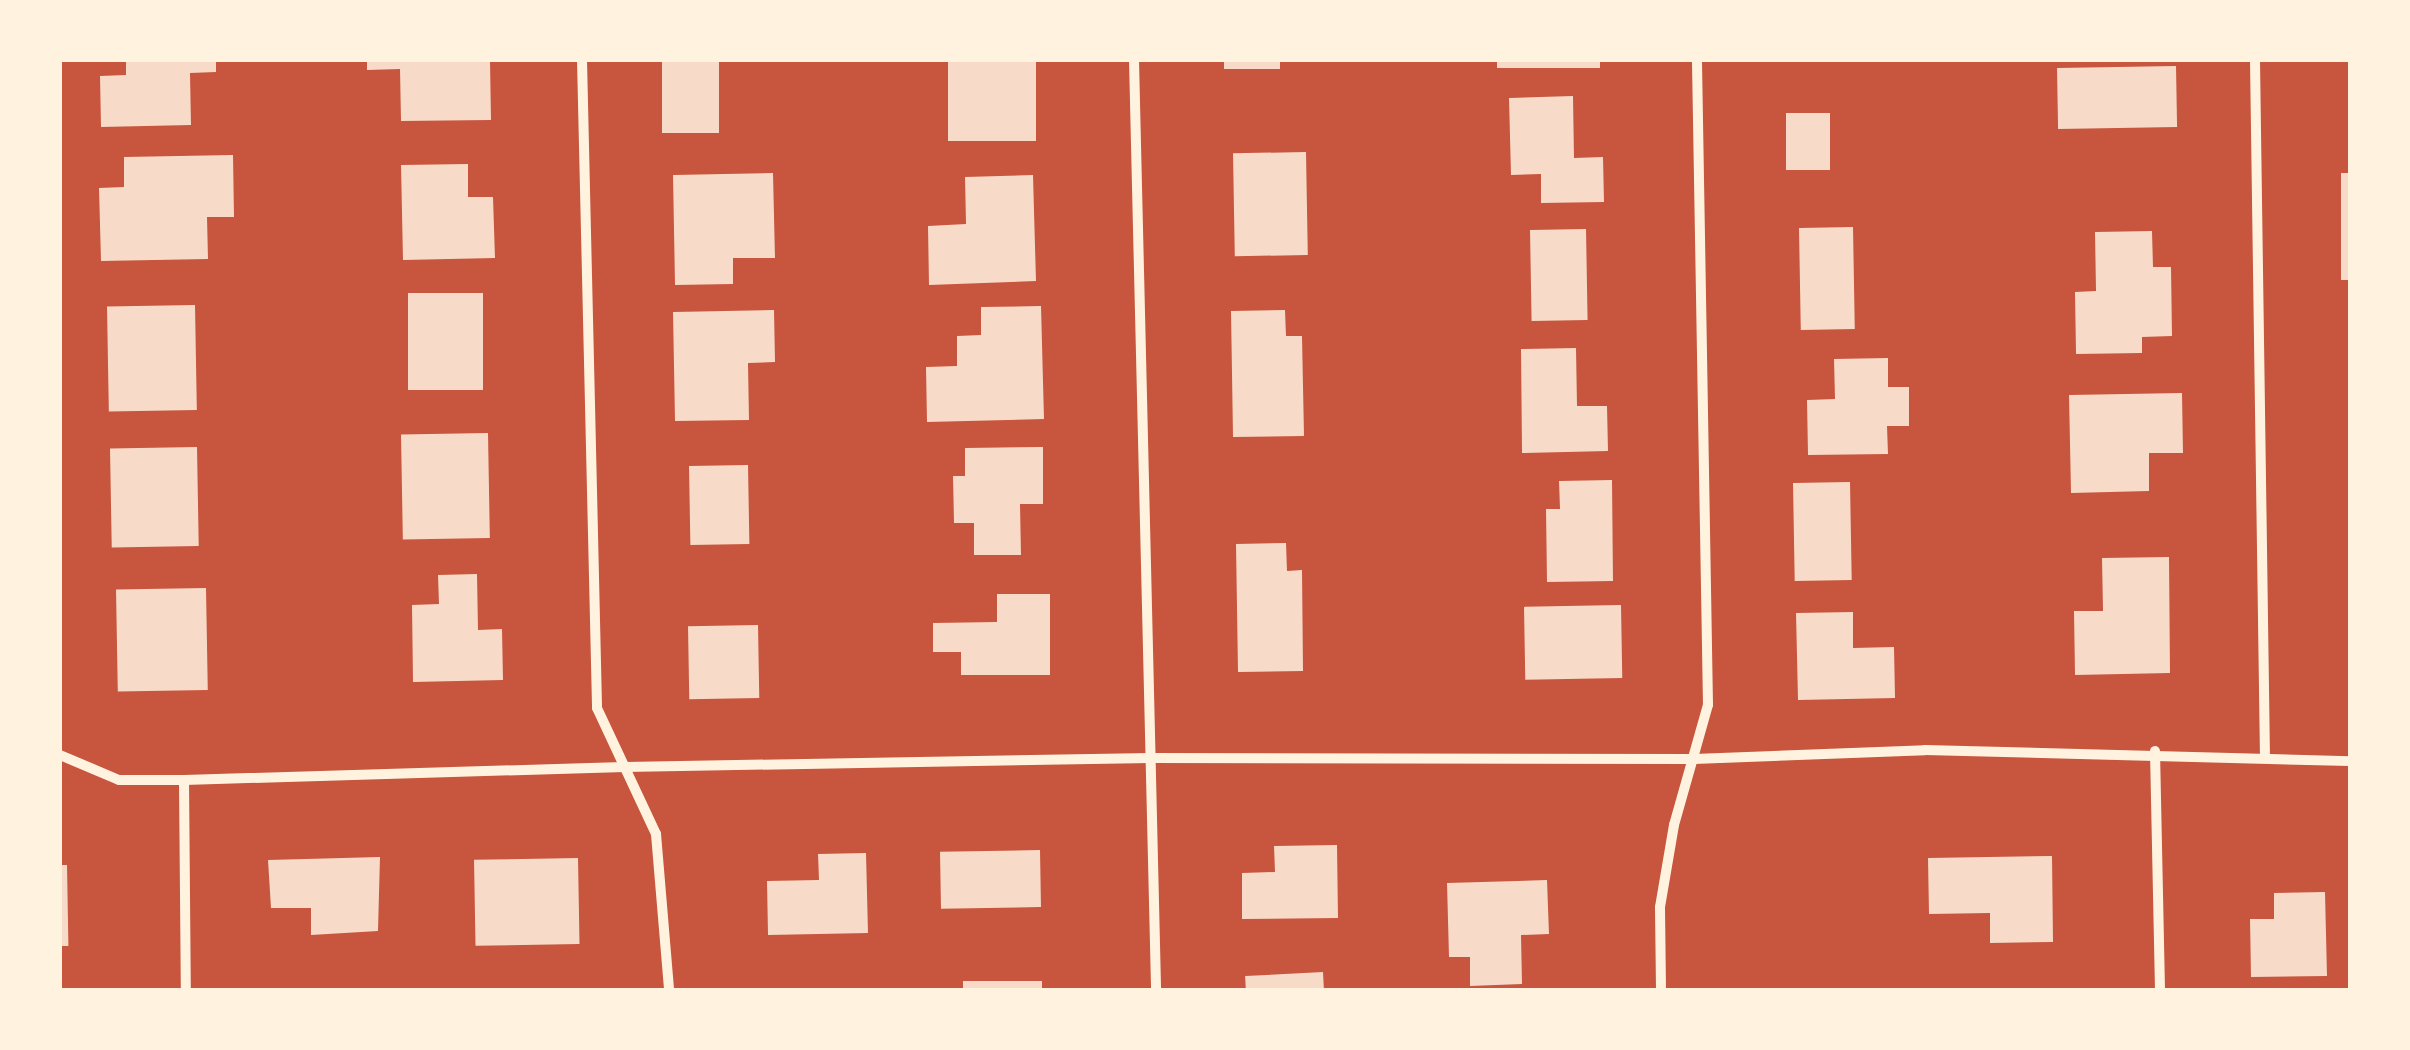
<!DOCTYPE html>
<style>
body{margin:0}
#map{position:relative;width:2410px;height:1050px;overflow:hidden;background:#c8553d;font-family:Poppins,sans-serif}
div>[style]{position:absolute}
.building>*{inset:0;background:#f7dbc8;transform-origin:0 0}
.minor>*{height:10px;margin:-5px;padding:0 5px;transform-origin:5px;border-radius:5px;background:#fff3e0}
span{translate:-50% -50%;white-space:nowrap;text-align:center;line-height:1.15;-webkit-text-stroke:10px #fff3e0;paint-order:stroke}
.frame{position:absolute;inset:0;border:62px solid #fff3e0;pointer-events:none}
</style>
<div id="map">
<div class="building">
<div style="clip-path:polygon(126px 60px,216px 60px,216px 72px,190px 73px,191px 125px,101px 127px,100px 76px,126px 75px)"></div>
<div style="clip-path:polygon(367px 60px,490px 60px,491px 120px,401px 121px,400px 69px,367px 70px)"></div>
<div style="left:662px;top:60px;width:57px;height:73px"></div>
<div style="left:948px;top:60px;width:88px;height:81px"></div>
<div style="left:1224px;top:60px;width:56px;height:9px"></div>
<div style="left:1497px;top:60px;width:103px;height:8px"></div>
<div style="left:2176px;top:66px;width:61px;height:119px;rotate:89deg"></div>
<div style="clip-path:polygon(1573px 96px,1574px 158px,1603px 157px,1604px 202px,1541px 203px,1541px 174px,1511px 175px,1509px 98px)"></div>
<div style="left:1786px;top:113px;width:44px;height:57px"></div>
<div style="left:1306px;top:152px;width:103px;height:73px;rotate:89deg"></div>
<div style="clip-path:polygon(233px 155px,234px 217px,207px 217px,208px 259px,101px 261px,99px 188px,124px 187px,124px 157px)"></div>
<div style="clip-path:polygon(468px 164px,468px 197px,493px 197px,495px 258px,403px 260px,401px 165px)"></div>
<div style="clip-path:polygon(773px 173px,775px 258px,733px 258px,733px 284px,675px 285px,673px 175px)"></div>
<div style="left:2341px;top:173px;width:9px;height:107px"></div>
<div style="clip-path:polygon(1033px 175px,1036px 281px,929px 285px,928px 226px,966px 224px,965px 177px)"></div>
<div style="left:1853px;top:227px;width:102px;height:54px;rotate:89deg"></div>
<div style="left:1586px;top:229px;width:91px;height:56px;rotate:89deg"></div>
<div style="clip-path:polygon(2152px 231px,2153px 267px,2171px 267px,2172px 336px,2142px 337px,2142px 353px,2076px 354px,2075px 292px,2096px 291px,2095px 232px)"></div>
<div style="left:408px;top:293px;width:75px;height:97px"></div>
<div style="left:195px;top:305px;width:105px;height:88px;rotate:89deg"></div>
<div style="clip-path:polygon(1041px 306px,1044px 419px,927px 422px,926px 367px,957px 366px,957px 336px,981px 335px,981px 307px)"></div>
<div style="clip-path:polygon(774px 310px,775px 362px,748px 363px,749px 420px,675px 421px,673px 312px)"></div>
<div style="clip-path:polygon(1285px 310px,1286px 336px,1302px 336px,1304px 436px,1233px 437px,1231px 311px)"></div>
<div style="clip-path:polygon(1576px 348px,1577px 406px,1607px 406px,1608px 451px,1522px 453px,1521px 349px)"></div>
<div style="clip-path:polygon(1888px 358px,1888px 387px,1909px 387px,1909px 426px,1887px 426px,1888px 454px,1808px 455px,1807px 400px,1835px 399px,1834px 359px)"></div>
<div style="clip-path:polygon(2182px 393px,2183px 453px,2149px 453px,2149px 491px,2071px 493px,2069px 395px)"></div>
<div style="left:488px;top:433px;width:105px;height:87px;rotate:89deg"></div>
<div style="left:197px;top:447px;width:99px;height:87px;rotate:89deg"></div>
<div style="clip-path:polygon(1043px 447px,1043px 504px,1020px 504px,1021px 555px,974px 555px,974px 523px,954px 523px,953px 476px,965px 476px,965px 448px)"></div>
<div style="left:748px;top:465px;width:79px;height:59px;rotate:89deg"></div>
<div style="clip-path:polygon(1612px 480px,1613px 581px,1547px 582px,1546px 509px,1560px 509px,1559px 481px)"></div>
<div style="left:1850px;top:482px;width:98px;height:57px;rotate:89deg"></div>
<div style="clip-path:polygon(1286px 543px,1287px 571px,1302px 570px,1303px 671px,1238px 672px,1236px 544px)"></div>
<div style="clip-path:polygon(2169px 557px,2170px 673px,2075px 675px,2074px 611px,2103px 611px,2102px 558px)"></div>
<div style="clip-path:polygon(477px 574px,478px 630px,502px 629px,503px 680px,413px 682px,412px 605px,439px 604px,438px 575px)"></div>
<div style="left:206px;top:588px;width:102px;height:90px;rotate:89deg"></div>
<div style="clip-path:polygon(997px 594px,1050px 594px,1050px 675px,961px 675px,961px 652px,933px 652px,933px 623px,997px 622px)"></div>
<div style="left:1621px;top:605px;width:73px;height:97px;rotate:89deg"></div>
<div style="clip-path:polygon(1853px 612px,1853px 648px,1894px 647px,1895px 698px,1798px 700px,1796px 613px)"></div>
<div style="left:758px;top:625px;width:73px;height:70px;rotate:89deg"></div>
<div style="clip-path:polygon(1337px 845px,1338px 918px,1242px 919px,1242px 873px,1275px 872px,1274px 846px)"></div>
<div style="left:1040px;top:850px;width:57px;height:100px;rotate:89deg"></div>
<div style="clip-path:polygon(866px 853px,868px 933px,768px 935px,767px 881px,819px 880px,818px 854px)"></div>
<div style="clip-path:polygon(2052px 856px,2053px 942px,1990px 943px,1990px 913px,1929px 914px,1928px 858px)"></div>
<div style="clip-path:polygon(380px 857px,378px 931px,311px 935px,311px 908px,271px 908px,268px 860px)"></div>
<div style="left:578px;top:858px;width:86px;height:104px;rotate:89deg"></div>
<div style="left:67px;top:865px;width:81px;height:7px;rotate:89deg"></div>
<div style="clip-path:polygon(1547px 880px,1549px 934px,1521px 935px,1522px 984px,1470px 986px,1470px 957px,1449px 957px,1447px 883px)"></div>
<div style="clip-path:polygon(2325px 892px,2327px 976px,2251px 977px,2250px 919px,2274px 919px,2274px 893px)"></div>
<div style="left:1323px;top:972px;width:18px;height:78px;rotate:87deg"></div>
<div style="left:1042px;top:981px;width:9px;height:79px;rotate:90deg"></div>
</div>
<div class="minor">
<div style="left:582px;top:60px;width:648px;rotate:88.67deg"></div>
<div style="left:597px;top:708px;width:139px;rotate:64.9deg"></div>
<div style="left:656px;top:834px;width:157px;rotate:85.2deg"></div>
<div style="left:1134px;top:60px;width:930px;rotate:88.64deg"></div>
<div style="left:2255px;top:60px;width:695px;rotate:89.18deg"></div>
<div style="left:2155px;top:751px;width:239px;rotate:88.8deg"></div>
<div style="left:60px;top:755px;width:64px;rotate:23deg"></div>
<div style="left:119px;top:780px;width:65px"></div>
<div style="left:184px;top:780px;width:441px;rotate:-1.7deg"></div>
<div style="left:625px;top:767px;width:526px;rotate:-0.98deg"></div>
<div style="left:1151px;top:758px;width:543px;rotate:0.11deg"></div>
<div style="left:1694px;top:759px;width:231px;rotate:-2.2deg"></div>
<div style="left:1925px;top:750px;width:425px;rotate:1.5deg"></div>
<div style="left:184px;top:780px;width:210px;rotate:89.5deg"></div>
<div style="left:1661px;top:990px;width:83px;rotate:-90.7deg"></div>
<div style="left:1660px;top:907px;width:83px;rotate:-80.3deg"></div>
<div style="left:1674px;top:825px;width:125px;rotate:-74.2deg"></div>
<div style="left:1708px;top:705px;width:645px;rotate:-90.98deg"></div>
</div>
<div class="frame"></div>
</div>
